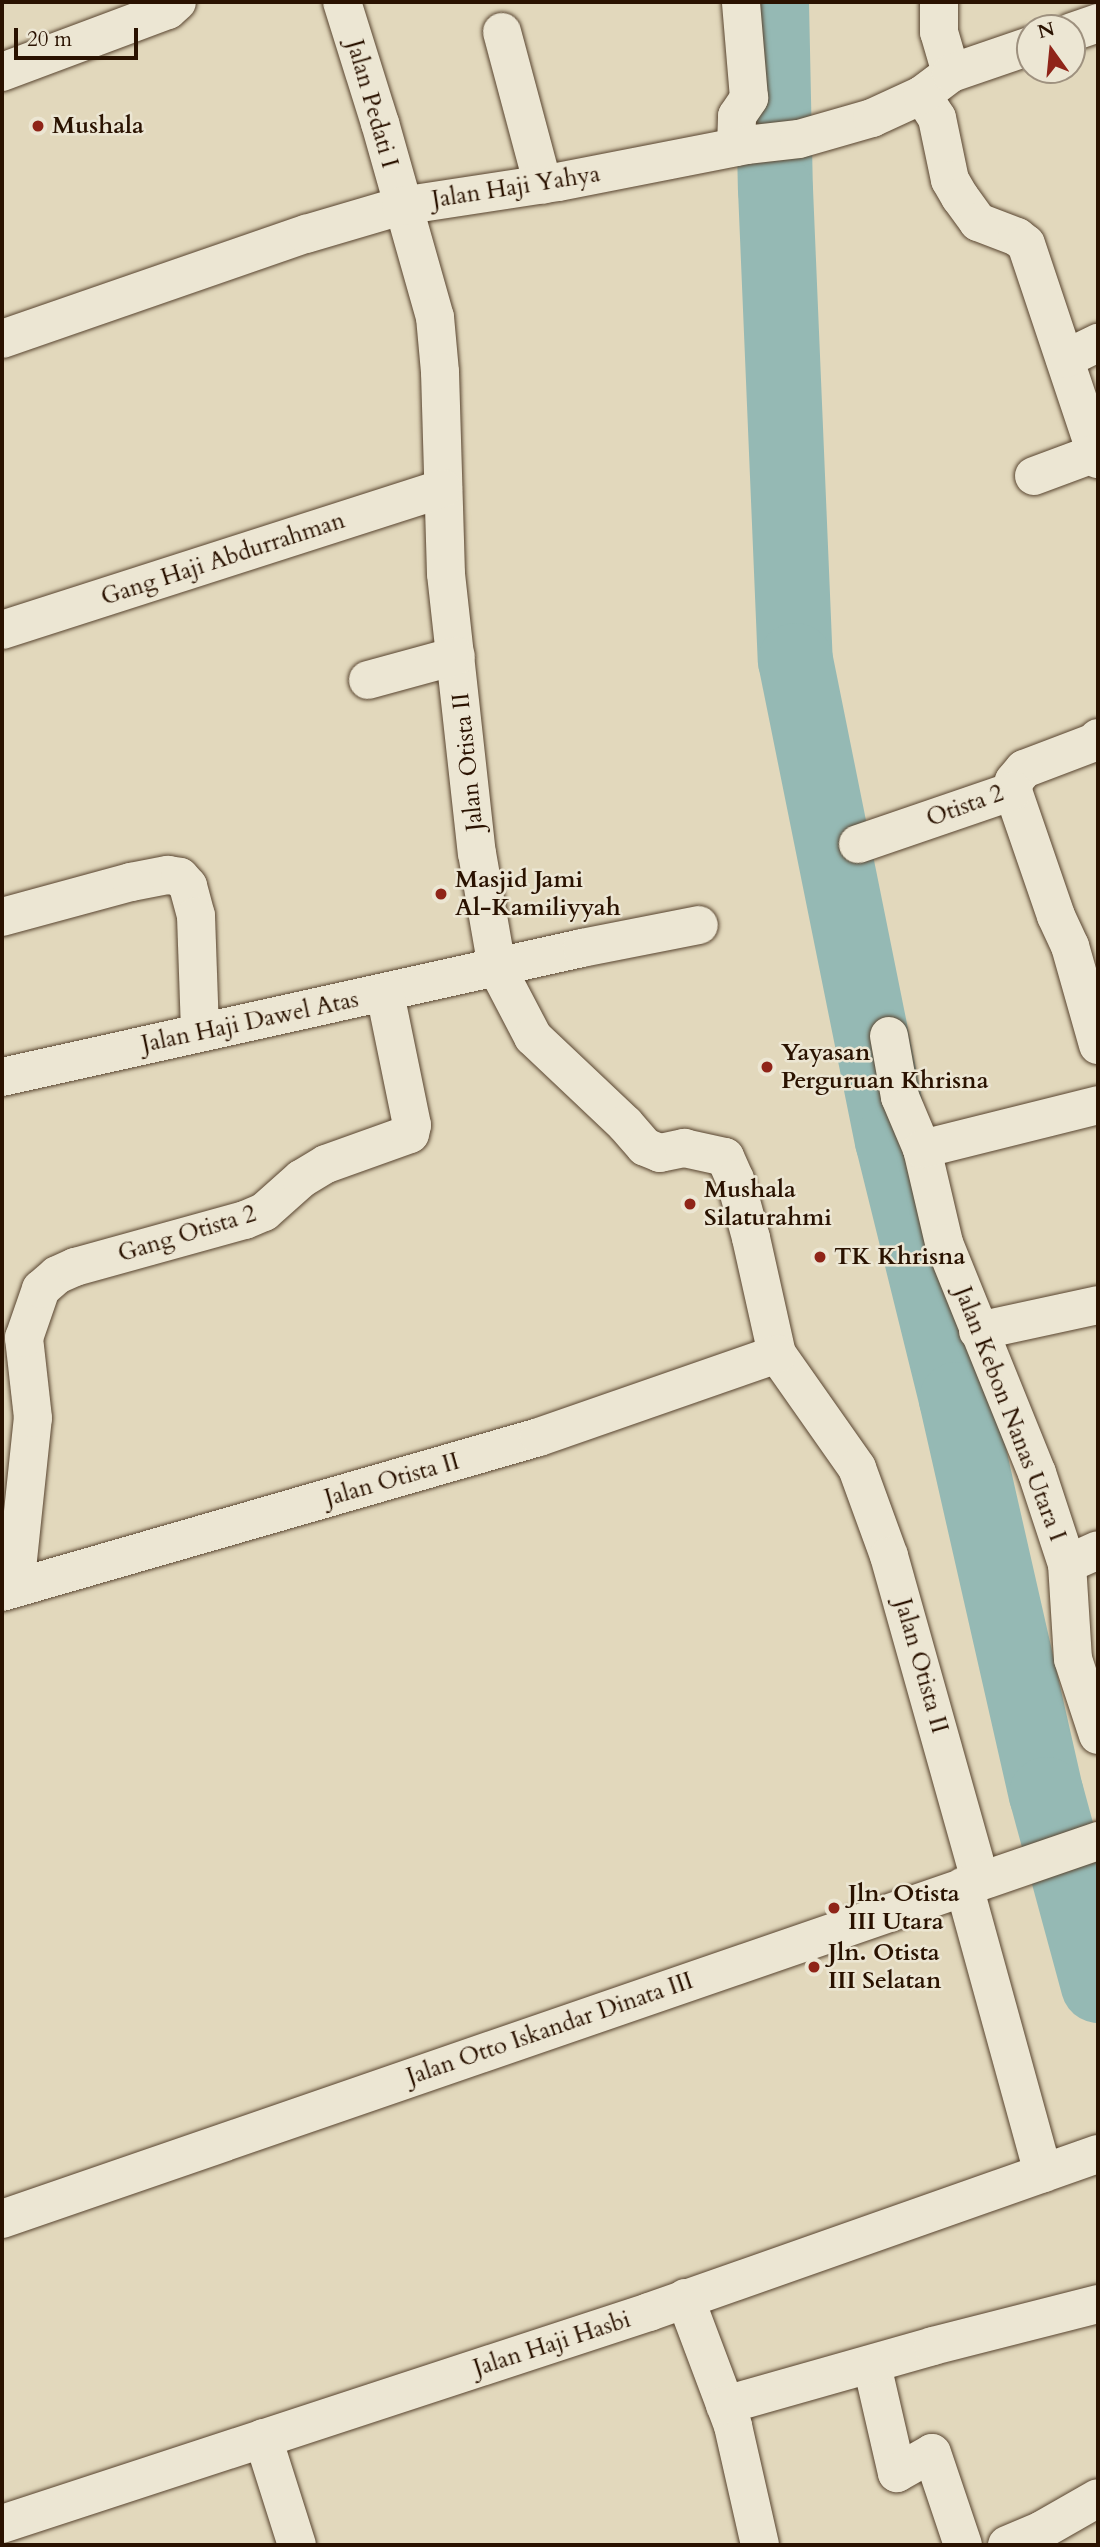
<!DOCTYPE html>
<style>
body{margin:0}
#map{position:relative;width:1100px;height:2547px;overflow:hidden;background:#e2d8bc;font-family:Cardo,serif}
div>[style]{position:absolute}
.river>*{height:75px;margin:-37.5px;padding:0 37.5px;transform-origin:37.5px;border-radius:37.5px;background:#95b9b4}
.roads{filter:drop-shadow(0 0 2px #58442f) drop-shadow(0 0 2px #58442f)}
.minor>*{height:38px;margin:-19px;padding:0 19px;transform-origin:19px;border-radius:19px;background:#ece6d3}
.tertiary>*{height:38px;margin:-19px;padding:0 19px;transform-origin:19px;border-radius:19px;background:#ece6d3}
.dots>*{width:19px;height:19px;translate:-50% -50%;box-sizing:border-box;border:4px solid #ece6d3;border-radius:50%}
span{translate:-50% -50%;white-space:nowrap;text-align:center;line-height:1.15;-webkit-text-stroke:5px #ece6d3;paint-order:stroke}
.street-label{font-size:24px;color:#2a1200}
.poi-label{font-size:24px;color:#2a1200;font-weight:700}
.left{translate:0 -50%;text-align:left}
.frame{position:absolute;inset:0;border:4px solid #2a1200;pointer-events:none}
.north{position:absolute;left:1016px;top:14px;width:70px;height:70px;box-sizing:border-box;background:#ece6d3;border:2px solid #9e917f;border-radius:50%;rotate:345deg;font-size:19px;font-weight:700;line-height:28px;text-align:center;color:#2a1200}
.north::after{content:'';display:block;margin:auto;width:24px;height:32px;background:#8f2418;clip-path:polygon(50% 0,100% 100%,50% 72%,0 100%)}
.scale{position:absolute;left:14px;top:28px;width:124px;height:32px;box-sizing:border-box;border:4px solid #2a1200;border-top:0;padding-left:9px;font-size:21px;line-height:24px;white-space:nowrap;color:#2a1200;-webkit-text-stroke:5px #ece6d3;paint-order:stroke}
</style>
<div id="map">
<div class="river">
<div style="left:771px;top:2px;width:187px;rotate:88.8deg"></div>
<div style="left:775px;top:189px;width:471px;rotate:87.6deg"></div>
<div style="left:795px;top:660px;width:490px;rotate:78.6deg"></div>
<div style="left:892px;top:1140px;width:267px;rotate:76.1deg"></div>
<div style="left:956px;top:1399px;width:405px;rotate:77.2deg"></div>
<div style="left:1046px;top:1794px;width:198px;rotate:74.8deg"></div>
</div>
<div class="roads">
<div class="minor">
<div style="left:342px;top:2px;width:127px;rotate:72.6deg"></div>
<div style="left:380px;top:123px;width:202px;rotate:74.2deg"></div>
<div style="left:435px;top:317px;width:55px;rotate:84.8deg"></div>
<div style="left:440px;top:372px;width:202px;rotate:88.3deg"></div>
<div style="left:446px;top:574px;width:281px;rotate:83.7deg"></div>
<div style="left:477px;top:853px;width:117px;rotate:80.1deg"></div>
<div style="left:497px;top:968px;width:78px;rotate:62.4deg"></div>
<div style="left:533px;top:1037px;width:127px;rotate:43.4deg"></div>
<div style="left:625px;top:1124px;width:30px;rotate:49deg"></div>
<div style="left:645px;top:1147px;width:16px;rotate:22deg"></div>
<div style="left:660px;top:1153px;width:25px;rotate:-12deg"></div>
<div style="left:684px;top:1148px;width:42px;rotate:12.4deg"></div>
<div style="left:725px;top:1157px;width:24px;rotate:66deg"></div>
<div style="left:735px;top:1179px;width:61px;rotate:74.8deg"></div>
<div style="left:751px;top:1238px;width:119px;rotate:77.4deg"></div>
<div style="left:777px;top:1354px;width:139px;rotate:54.9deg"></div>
<div style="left:857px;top:1468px;width:94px;rotate:70deg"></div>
<div style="left:889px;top:1556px;width:337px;rotate:74.3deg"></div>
<div style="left:939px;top:2px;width:30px;rotate:90deg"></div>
<div style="left:939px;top:32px;width:43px;rotate:73.7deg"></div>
<div style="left:502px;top:32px;width:158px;rotate:75deg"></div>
<div style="left:1072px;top:32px;width:28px;rotate:-19deg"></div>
<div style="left:2px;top:72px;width:177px;rotate:-20.5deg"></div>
<div style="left:168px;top:10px;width:12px;rotate:-42deg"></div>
<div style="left:922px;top:95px;width:27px;rotate:57deg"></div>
<div style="left:937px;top:118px;width:63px;rotate:78.2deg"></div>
<div style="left:950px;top:180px;width:20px;rotate:60deg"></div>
<div style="left:960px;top:197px;width:31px;rotate:54deg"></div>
<div style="left:978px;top:222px;width:42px;rotate:21deg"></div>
<div style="left:1017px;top:237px;width:11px;rotate:38deg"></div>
<div style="left:1026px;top:244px;width:227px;rotate:71.5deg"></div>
<div style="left:736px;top:147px;width:31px;rotate:-88deg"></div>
<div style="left:737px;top:116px;width:22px;rotate:-56deg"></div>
<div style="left:749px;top:98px;width:96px;rotate:-94.8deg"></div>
<div style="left:2px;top:339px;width:322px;rotate:-19.1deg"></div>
<div style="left:306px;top:234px;width:99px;rotate:-16.4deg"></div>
<div style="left:401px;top:206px;width:159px;rotate:-8.7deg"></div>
<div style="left:558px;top:182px;width:192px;rotate:-11.1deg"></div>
<div style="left:746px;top:145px;width:53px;rotate:-6.5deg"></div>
<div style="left:799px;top:139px;width:76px;rotate:-16deg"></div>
<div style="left:872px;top:118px;width:55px;rotate:-24.7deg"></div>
<div style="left:922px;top:95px;width:36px;rotate:-37deg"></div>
<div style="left:951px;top:73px;width:83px;rotate:-18.9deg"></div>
<div style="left:1065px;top:359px;width:37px;rotate:-26deg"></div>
<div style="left:1034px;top:476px;width:66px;rotate:-20.4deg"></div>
<div style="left:2px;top:630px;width:463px;rotate:-17.8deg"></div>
<div style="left:368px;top:680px;width:91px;rotate:-15.3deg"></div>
<div style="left:1098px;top:738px;width:5px;rotate:127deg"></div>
<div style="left:1095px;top:742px;width:76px;rotate:159.2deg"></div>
<div style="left:1024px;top:769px;width:16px;rotate:130deg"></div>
<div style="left:1014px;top:781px;width:10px;rotate:96deg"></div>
<div style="left:1013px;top:791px;width:132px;rotate:71deg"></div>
<div style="left:1056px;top:916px;width:33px;rotate:65deg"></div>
<div style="left:1070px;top:946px;width:103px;rotate:74.2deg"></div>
<div style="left:858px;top:844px;width:164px;rotate:-18.9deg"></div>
<div style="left:2px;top:917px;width:134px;rotate:-15.2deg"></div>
<div style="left:131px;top:882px;width:38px;rotate:-11deg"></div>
<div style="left:168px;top:875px;width:12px;rotate:9deg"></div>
<div style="left:180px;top:877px;width:12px;rotate:48deg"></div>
<div style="left:188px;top:886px;width:31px;rotate:75deg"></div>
<div style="left:196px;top:916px;width:115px;rotate:88deg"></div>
<div style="left:889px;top:1036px;width:62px;rotate:79.8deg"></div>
<div style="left:900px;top:1097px;width:56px;rotate:67.1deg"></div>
<div style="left:922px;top:1149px;width:97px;rotate:76.8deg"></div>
<div style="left:944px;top:1243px;width:248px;rotate:68deg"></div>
<div style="left:1037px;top:1473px;width:96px;rotate:71.8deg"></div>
<div style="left:1067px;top:1564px;width:95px;rotate:86.4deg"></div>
<div style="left:1073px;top:1659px;width:80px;rotate:71.8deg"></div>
<div style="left:2px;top:1077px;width:594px;rotate:-12.54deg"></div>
<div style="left:582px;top:948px;width:119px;rotate:-11.1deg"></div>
<div style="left:922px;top:1149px;width:181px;rotate:-14deg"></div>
<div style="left:978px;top:1331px;width:123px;rotate:-12.2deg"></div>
<div style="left:1067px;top:1564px;width:34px;rotate:-24deg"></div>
<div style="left:15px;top:1588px;width:171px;rotate:-84deg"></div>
<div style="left:33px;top:1418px;width:81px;rotate:-96.4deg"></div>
<div style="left:24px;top:1338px;width:52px;rotate:-70.9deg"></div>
<div style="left:41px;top:1289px;width:21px;rotate:-41deg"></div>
<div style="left:57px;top:1275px;width:20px;rotate:-24deg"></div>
<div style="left:75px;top:1267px;width:176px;rotate:-15.5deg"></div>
<div style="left:245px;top:1220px;width:21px;rotate:-23deg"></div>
<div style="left:264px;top:1212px;width:50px;rotate:-41.7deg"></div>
<div style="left:301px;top:1179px;width:29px;rotate:-31deg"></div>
<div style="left:326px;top:1164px;width:89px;rotate:-19.7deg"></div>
<div style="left:410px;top:1134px;width:9px;rotate:-77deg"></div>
<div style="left:412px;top:1125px;width:134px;rotate:-101.6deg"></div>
<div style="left:2px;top:1592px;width:559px;rotate:-16.1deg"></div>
<div style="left:539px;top:1437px;width:252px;rotate:-19.2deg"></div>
<div style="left:964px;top:1886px;width:298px;rotate:74.6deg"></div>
<div style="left:685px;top:2298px;width:137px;rotate:69.4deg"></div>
<div style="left:733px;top:2426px;width:122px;rotate:77.2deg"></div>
<div style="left:872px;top:2365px;width:111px;rotate:77deg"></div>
<div style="left:897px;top:2473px;width:40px;rotate:-29.7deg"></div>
<div style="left:932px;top:2453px;width:97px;rotate:71.4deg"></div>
<div style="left:725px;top:2405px;width:216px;rotate:-15.8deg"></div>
<div style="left:933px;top:2346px;width:170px;rotate:-14.3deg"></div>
<div style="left:263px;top:2438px;width:112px;rotate:72.4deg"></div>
<div style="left:2px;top:2524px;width:681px;rotate:-18.14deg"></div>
<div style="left:649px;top:2312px;width:476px;rotate:-19.4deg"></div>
<div style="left:1007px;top:2545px;width:38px;rotate:-23deg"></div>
<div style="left:1042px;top:2530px;width:64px;rotate:-29.7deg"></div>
</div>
<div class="tertiary">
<div style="left:2px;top:2219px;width:1159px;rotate:-19.03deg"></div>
</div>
</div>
<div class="dots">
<div style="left:38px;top:126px;background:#8f2418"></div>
<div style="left:441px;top:894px;background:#8f2418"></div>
<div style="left:767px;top:1067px;background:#8f2418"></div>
<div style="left:690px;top:1204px;background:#8f2418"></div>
<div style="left:820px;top:1257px;background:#8f2418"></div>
<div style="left:834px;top:1908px;background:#8f2418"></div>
<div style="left:814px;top:1967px;background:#8f2418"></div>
</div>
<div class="street-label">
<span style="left:372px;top:104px;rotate:74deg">Jalan Pedati I</span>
<span style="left:516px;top:187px;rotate:-9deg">Jalan Haji Yahya</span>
<span style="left:223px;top:559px;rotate:-18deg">Gang Haji Abdurrahman</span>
<span style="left:468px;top:762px;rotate:-96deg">Jalan Otista II</span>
<span style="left:965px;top:806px;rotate:-20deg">Otista 2</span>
<span style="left:250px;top:1022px;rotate:-12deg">Jalan Haji Dawel Atas</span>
<span style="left:187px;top:1234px;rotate:-17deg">Gang Otista 2</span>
<span style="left:1010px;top:1414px;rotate:69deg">Jalan Kebon Nanas Utara I</span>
<span style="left:392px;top:1480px;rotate:-16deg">Jalan Otista II</span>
<span style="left:921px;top:1666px;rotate:74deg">Jalan Otista II</span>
<span style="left:550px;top:2029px;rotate:-19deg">Jalan Otto Iskandar Dinata III</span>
<span style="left:552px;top:2344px;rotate:-18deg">Jalan Haji Hasbi</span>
</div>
<div class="poi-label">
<span class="left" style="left:52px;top:126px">Mushala</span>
<span class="left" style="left:455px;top:894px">Masjid Jami<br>Al-Kamiliyyah</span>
<span class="left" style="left:781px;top:1067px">Yayasan<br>Perguruan Khrisna</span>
<span class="left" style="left:704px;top:1204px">Mushala<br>Silaturahmi</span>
<span class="left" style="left:834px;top:1257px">TK Khrisna</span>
<span class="left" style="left:848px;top:1908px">Jln. Otista<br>III Utara</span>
<span class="left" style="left:828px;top:1967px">Jln. Otista<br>III Selatan</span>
</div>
<div class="frame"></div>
<div class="north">N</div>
<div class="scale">20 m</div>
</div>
